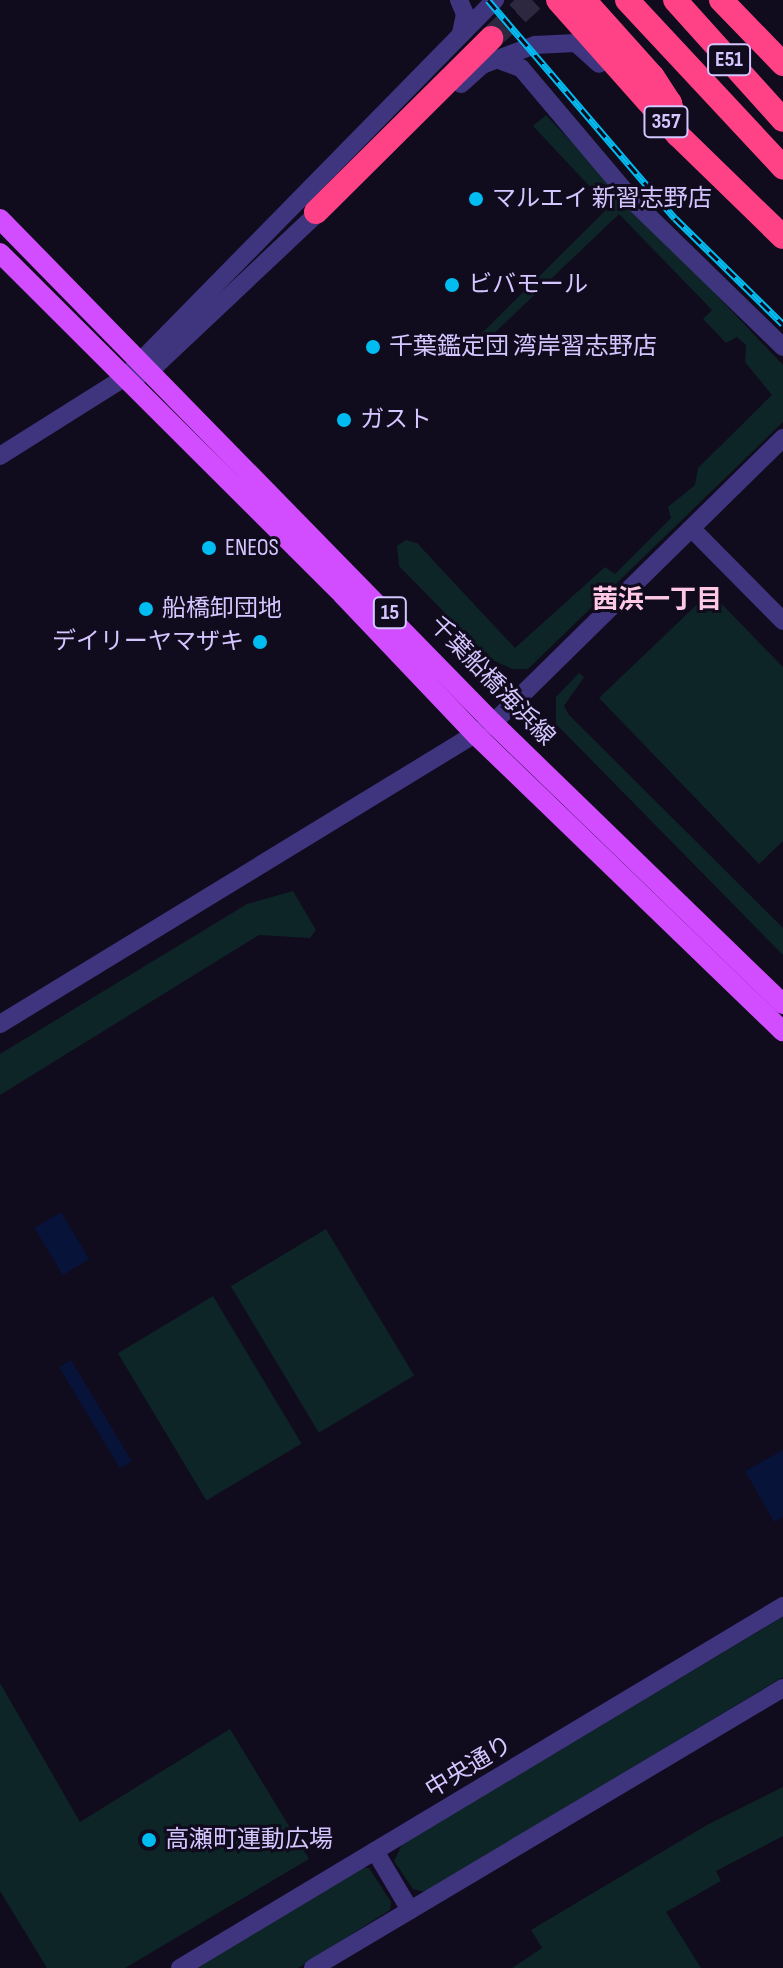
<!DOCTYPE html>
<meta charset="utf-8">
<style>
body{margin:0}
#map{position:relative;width:783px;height:1968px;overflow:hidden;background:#100b1d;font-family:"Sofia Sans Condensed","Noto Sans JP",sans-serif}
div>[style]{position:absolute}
.green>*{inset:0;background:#0e2527;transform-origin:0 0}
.water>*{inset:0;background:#071339;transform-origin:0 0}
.highway-tunnel>*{height:24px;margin-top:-12px;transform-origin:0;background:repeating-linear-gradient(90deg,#2d273f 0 24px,transparent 0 36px)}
.minor>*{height:18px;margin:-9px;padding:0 9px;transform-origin:9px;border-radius:9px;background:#3f347e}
.major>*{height:20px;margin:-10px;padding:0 10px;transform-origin:10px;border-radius:10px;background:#d24dff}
.highway>*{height:24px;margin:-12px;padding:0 12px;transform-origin:12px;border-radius:12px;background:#ff4185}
.rail>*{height:7px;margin-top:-3.5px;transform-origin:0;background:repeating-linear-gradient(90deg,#100b1d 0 12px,#00bcf1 0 24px);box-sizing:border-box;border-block:2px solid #00bcf1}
.dots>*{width:22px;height:22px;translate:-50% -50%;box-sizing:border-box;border:4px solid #100b1d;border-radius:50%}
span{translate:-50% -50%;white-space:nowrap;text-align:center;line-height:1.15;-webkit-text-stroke:6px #100b1d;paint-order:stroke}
.shield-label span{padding:2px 6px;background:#100b1d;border:2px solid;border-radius:6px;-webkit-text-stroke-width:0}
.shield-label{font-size:22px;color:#d4c6ff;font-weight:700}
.poi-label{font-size:24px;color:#d4c6ff}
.left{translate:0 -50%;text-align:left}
.right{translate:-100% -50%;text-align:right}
.street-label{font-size:24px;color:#d4c6ff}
.neighbourhood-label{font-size:26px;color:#ffc8e4;font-weight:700}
</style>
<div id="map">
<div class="green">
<div style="clip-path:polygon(546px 115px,783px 365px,783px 422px,528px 669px,512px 669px,490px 659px,399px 566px,397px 546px,406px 540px,417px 543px,515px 648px,605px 567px,615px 574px,671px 518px,668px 507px,695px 485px,698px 468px,772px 395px,745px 362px,746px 345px,737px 337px,726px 343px,703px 319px,712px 310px,619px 214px,485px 342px,480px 335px,609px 207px,533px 126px)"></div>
<div style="clip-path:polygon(710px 592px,783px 667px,783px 841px,759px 864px,599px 698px)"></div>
<div style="clip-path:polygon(579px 673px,584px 677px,564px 706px,569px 715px,783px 928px,783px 955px,556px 724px,556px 697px)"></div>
<div style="clip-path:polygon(293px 891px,316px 930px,310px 938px,259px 935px,0 1095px,0 1054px,247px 904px)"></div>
<div style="left:326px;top:1229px;width:171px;height:111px;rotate:59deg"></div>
<div style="left:213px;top:1296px;width:172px;height:111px;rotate:59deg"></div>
<div style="clip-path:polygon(783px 1617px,783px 1677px,425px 1892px,413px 1889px,394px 1861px,402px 1844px)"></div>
<div style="clip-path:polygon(0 1683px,80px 1822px,230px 1729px,309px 1859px,125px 1968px,47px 1968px,0 1891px)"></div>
<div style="clip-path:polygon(783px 1787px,783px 1836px,716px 1871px,721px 1881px,666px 1912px,701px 1968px,512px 1968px,542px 1948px,531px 1930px,707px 1825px)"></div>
<div style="clip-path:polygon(362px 1868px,369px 1868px,391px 1902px,390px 1910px,298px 1968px,195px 1968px)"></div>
</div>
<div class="water">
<div style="left:61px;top:1212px;width:55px;height:31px;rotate:59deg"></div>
<div style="left:71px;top:1360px;width:118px;height:14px;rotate:59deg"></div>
<div style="clip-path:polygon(783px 1450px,783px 1517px,774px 1522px,745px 1471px)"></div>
</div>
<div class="highway-tunnel">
<div style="left:491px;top:38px;width:56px;rotate:-42.8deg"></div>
</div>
<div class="minor">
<div style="left:459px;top:0;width:15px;rotate:67deg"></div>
<div style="left:465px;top:14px;width:19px;rotate:102deg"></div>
<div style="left:496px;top:59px;width:27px;rotate:20deg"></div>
<div style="left:521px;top:68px;width:178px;rotate:49.8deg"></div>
<div style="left:636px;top:204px;width:205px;rotate:44.2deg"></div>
<div style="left:461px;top:84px;width:28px;rotate:-42deg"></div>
<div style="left:482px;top:65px;width:57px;rotate:-20.7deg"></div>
<div style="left:535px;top:45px;width:41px;rotate:-2.8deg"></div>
<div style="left:576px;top:43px;width:31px;rotate:42deg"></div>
<div style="left:138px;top:375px;width:13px;rotate:-18deg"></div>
<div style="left:150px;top:371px;width:242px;rotate:-43.3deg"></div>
<div style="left:0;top:456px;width:146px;rotate:-32.2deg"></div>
<div style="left:124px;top:378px;width:530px;rotate:-45.54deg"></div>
<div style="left:693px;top:530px;width:128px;rotate:45.3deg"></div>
<div style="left:0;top:1024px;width:578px;rotate:-31.41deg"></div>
<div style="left:493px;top:723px;width:407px;rotate:-44.5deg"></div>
<div style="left:375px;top:1851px;width:69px;rotate:59.3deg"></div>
<div style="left:180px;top:1968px;width:703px;rotate:-30.98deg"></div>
<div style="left:313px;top:1968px;width:547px;rotate:-30.78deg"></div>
</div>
<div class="major">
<div style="left:0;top:219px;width:705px;rotate:45.63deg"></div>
<div style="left:493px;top:723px;width:404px;rotate:44.1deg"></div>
<div style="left:0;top:253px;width:484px;rotate:44.9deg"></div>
<div style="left:343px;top:595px;width:195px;rotate:46.5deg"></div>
<div style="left:477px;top:736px;width:425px;rotate:44deg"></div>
</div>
<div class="highway">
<div style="left:558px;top:0;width:181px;rotate:48.4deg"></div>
<div style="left:678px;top:135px;width:146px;rotate:44.2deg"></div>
<div style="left:584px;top:0;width:103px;rotate:48.1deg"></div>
<div style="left:653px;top:77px;width:31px;rotate:57deg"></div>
<div style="left:670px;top:103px;width:23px;rotate:75deg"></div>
<div style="left:627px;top:0;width:229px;rotate:47deg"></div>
<div style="left:675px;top:0;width:161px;rotate:48deg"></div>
<div style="left:721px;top:0;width:89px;rotate:45.9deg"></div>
<div style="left:316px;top:212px;width:247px;rotate:-44.8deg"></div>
</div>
<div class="rail">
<div style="left:488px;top:0;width:287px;rotate:49.4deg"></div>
<div style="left:675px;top:218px;width:151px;rotate:44.5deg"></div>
</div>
<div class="dots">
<div style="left:476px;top:199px;background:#00bcf1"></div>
<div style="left:452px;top:285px;background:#00bcf1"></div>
<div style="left:373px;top:347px;background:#00bcf1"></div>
<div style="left:344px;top:420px;background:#00bcf1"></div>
<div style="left:209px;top:548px;background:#00bcf1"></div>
<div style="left:146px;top:609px;background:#00bcf1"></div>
<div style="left:260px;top:642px;background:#00bcf1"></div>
<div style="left:149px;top:1840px;background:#00bcf1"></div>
</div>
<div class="shield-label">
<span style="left:729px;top:60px">E51</span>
<span style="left:666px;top:122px">357</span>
<span style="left:390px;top:613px">15</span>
</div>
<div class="poi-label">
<span class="left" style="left:492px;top:199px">マルエイ 新習志野店</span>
<span class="left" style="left:468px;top:285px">ビバモール</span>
<span class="left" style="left:389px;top:347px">千葉鑑定団 湾岸習志野店</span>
<span class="left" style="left:360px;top:420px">ガスト</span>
<span class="left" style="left:225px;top:548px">ENEOS</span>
<span class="left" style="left:162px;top:609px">船橋卸団地</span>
<span class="right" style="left:244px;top:642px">デイリーヤマザキ</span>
<span class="left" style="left:165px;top:1840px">高瀬町運動広場</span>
</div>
<div class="street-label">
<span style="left:492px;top:681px;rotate:46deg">千葉船橋海浜線</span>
<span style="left:469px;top:1767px;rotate:-31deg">中央通り</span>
</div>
<div class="neighbourhood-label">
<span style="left:657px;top:601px">茜浜一丁目</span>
</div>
</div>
